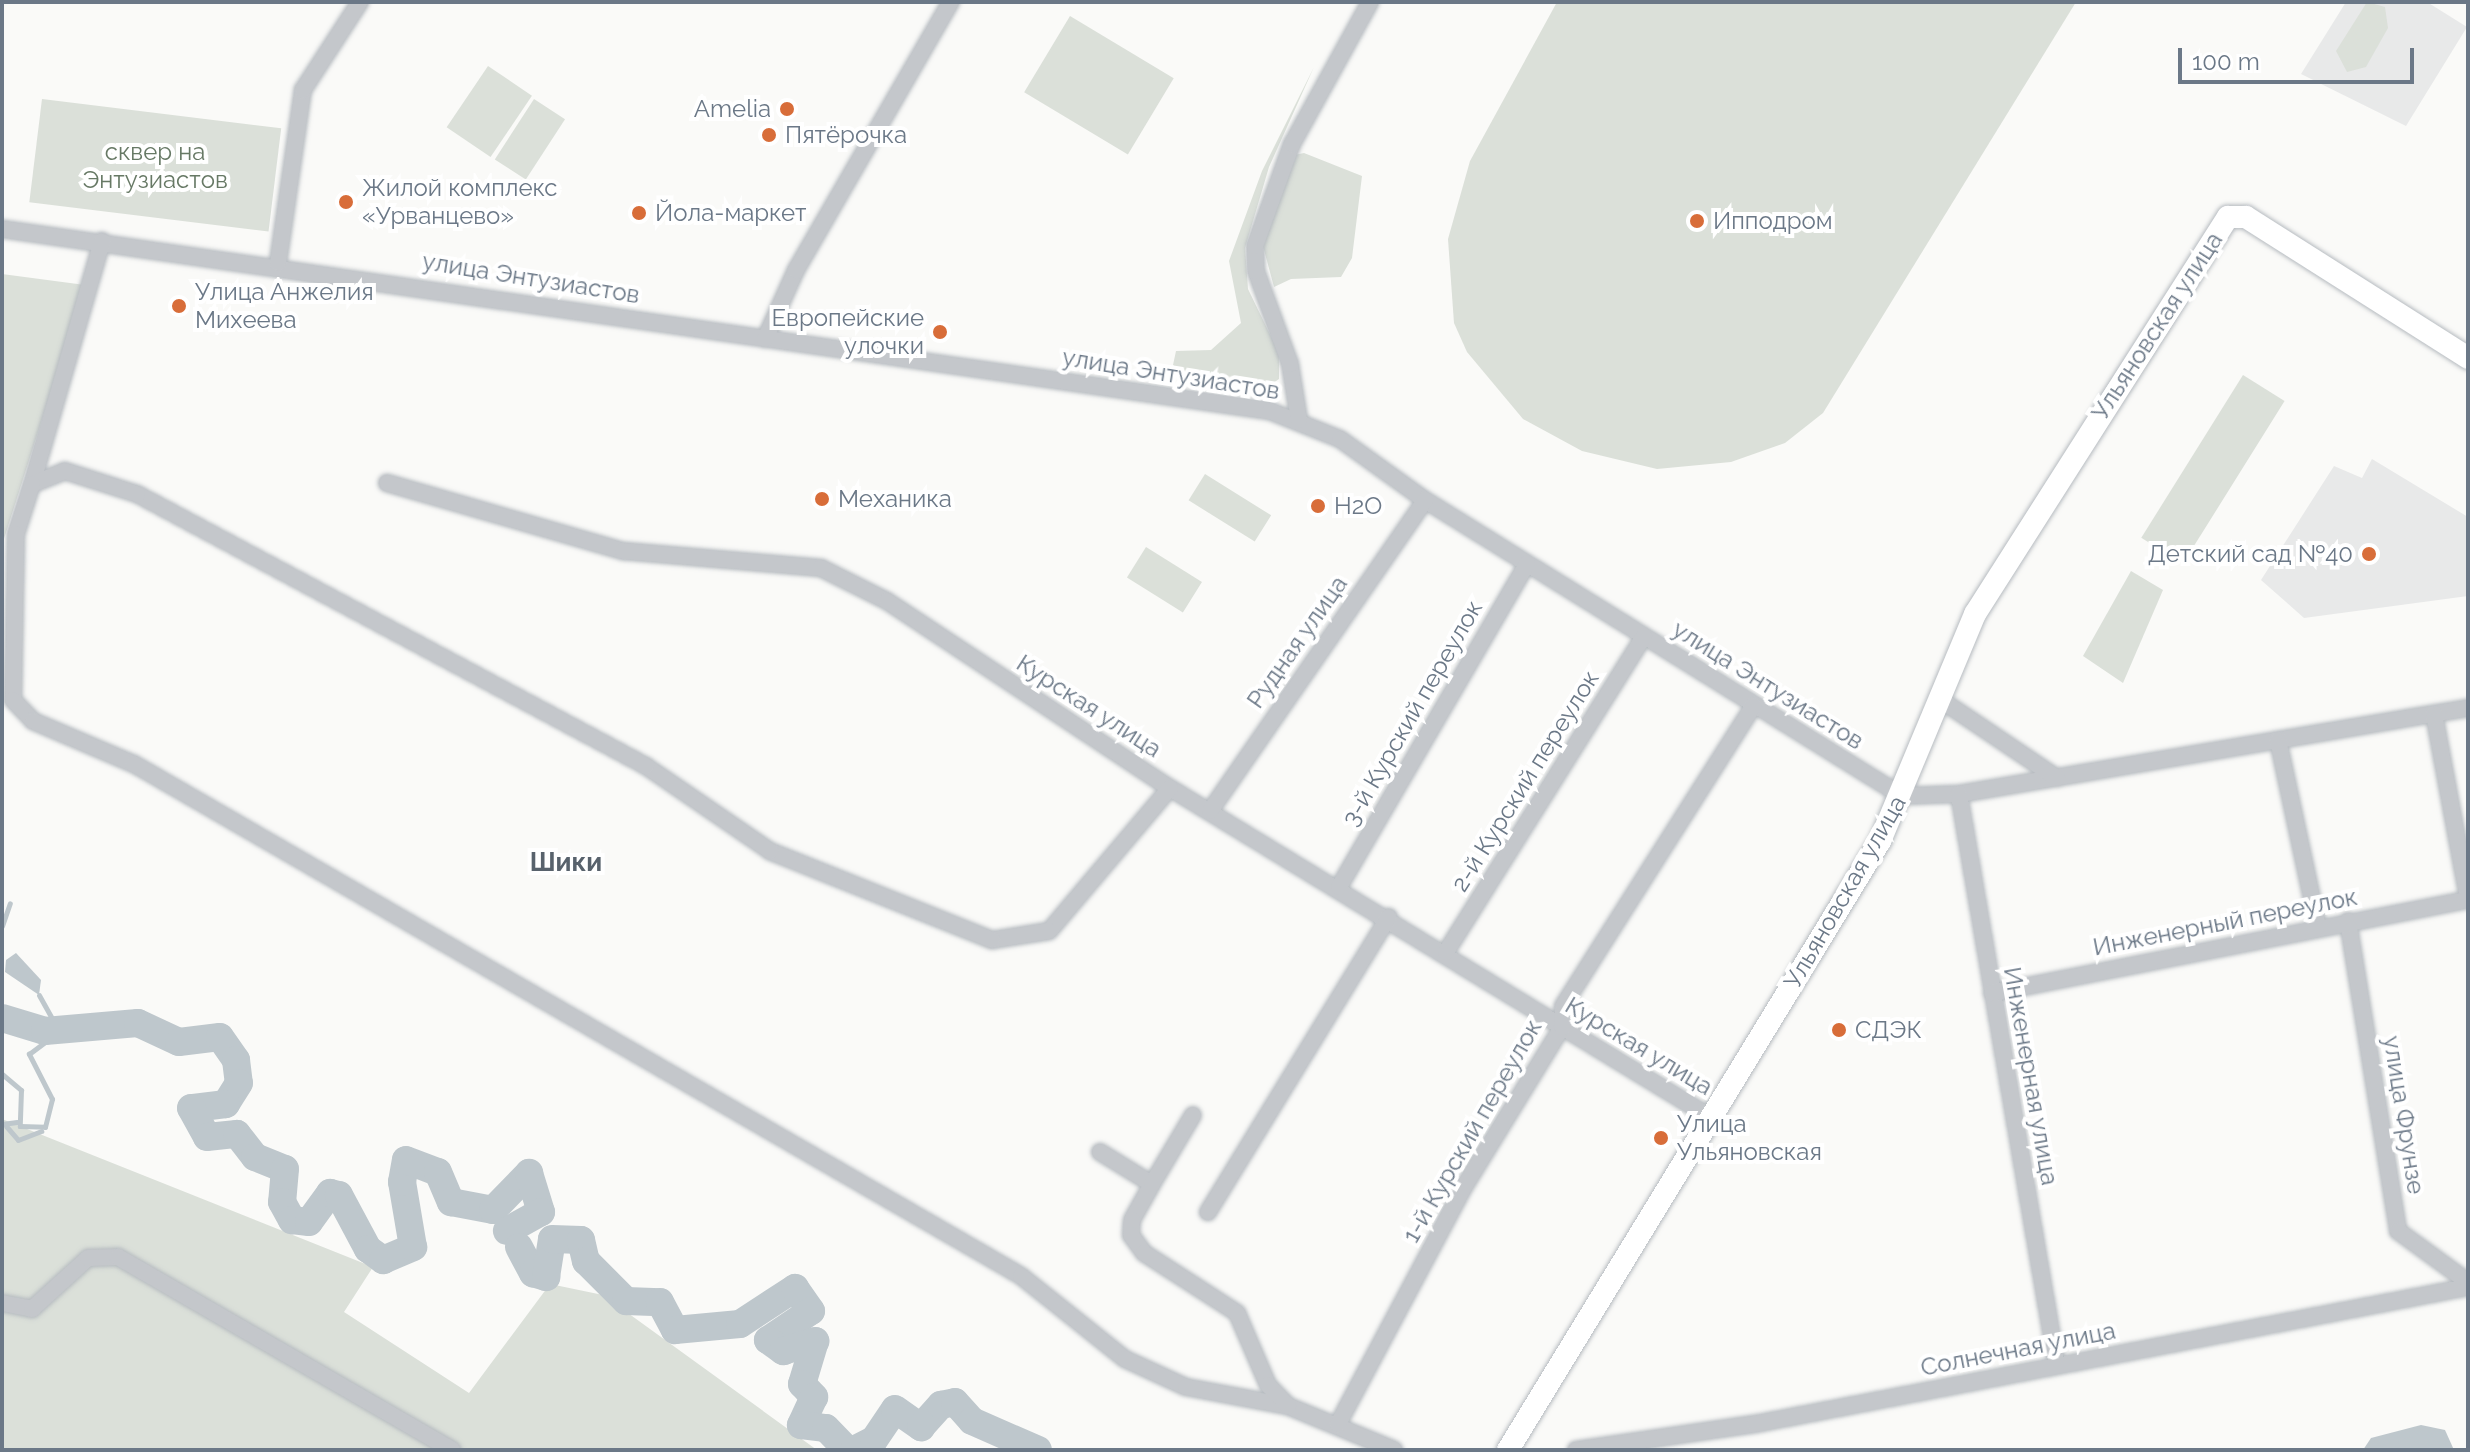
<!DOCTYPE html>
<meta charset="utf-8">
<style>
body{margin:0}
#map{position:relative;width:2470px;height:1452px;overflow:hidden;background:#fafaf8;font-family:Raleway,sans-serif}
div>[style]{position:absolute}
.built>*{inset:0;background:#e8e9e9}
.green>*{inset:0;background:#dbe0d9;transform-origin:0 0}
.water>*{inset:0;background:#bec7cc}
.stream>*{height:5px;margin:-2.5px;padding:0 2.5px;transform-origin:2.5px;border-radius:2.5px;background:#bec7cc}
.river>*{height:28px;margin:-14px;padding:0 14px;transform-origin:14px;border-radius:14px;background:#bec7cc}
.roads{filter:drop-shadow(0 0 2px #b6bbc0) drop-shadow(0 0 2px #b6bbc0)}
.street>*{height:16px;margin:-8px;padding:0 8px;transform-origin:8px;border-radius:8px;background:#c4c7cb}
.secondary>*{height:22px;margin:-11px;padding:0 11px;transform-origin:11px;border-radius:11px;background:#fff}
.dots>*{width:22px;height:22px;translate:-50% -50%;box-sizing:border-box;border:4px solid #fff;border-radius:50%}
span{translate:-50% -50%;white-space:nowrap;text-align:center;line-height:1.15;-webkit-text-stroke:8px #fff;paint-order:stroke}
.poi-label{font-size:24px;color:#6b7887}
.right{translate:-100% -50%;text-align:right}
.left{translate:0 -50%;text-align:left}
.park-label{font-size:24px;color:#677965}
.street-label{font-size:24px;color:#6b7887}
.neighbourhood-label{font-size:26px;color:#58626c;font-weight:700}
.frame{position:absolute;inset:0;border:4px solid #6b7887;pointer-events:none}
.scale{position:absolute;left:2178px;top:48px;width:236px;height:36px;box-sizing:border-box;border:4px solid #6b7887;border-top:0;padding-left:10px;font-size:24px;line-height:28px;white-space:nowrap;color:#6b7887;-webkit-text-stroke:6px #fff;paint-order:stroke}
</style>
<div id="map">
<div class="built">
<div style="clip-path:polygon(2346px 2px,2427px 2px,2467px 27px,2406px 126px,2301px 74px)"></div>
<div style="clip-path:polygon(2372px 459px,2468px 517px,2468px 596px,2304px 618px,2261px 580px,2334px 466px,2362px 478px)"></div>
</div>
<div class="green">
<div style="clip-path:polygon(1557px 2px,2076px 2px,1823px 413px,1785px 443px,1731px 462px,1657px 469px,1582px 451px,1523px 419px,1467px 352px,1454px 323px,1448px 239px,1470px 161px)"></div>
<div style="clip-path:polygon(2367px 2px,2385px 7px,2388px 28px,2366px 67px,2347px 72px,2336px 51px)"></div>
<div style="left:1070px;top:16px;width:121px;height:89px;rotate:31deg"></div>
<div style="left:488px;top:66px;width:53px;height:74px;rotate:34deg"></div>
<div style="clip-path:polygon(1314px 67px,1269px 167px,1245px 248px,1248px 289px,1279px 353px,1279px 379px,1266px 388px,1184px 374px,1173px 365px,1176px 351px,1211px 350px,1241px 323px,1229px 261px,1262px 171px)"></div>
<div style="left:42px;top:99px;width:241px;height:104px;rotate:7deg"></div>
<div style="left:534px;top:99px;width:37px;height:72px;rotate:33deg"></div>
<div style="clip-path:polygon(1304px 153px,1362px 176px,1352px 258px,1341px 277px,1291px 279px,1274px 287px,1263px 246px,1294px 155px)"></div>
<div style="clip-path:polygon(2px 274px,85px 285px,2px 545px)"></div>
<div style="left:2243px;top:375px;width:49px;height:192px;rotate:32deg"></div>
<div style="left:1205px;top:474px;width:78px;height:31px;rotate:32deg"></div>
<div style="left:1146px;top:547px;width:66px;height:36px;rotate:32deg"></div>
<div style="clip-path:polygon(2131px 571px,2163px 590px,2123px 683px,2083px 656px)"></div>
<div style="clip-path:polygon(2px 1119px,373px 1267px,344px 1312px,469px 1393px,550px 1284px,603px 1295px,817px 1450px,2px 1450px)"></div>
</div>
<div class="water">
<div style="clip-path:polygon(16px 953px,41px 980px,39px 995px,5px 972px,6px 960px)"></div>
<div style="clip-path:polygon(2421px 1425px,2445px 1430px,2454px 1450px,2363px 1450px,2371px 1438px)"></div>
</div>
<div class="stream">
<div style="left:2px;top:926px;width:24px;rotate:-71deg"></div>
<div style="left:2px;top:1074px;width:25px;rotate:40deg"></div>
<div style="left:21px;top:1090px;width:36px;rotate:92deg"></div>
<div style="left:20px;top:1126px;width:25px;rotate:2deg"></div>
<div style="left:45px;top:1127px;width:29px;rotate:-76deg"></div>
<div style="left:52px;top:1099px;width:51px;rotate:-117.1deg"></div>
<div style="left:29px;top:1054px;width:38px;rotate:-37deg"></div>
<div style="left:59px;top:1031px;width:41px;rotate:-119.1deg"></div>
<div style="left:2px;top:1124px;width:15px;rotate:-8deg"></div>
<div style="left:6px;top:1126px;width:18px;rotate:49deg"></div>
<div style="left:18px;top:1140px;width:25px;rotate:-21deg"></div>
</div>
<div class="river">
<div style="left:2px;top:1018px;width:45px;rotate:16.8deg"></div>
<div style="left:45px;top:1031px;width:93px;rotate:-4.9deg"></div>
<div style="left:138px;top:1023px;width:45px;rotate:24.9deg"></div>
<div style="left:179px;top:1042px;width:41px;rotate:-7deg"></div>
<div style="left:220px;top:1037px;width:28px;rotate:55deg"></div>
<div style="left:236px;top:1060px;width:23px;rotate:83deg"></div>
<div style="left:239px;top:1083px;width:25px;rotate:122deg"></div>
<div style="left:226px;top:1104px;width:35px;rotate:173deg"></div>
<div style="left:191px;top:1108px;width:33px;rotate:61deg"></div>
<div style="left:207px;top:1137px;width:30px;rotate:-6deg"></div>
<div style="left:237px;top:1134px;width:29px;rotate:52deg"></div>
<div style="left:255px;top:1157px;width:32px;rotate:22deg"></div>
<div style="left:285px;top:1169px;width:33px;rotate:95deg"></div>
<div style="left:282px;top:1202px;width:21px;rotate:61deg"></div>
<div style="left:292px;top:1220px;width:17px;rotate:7deg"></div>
<div style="left:309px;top:1222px;width:36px;rotate:-54deg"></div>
<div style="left:330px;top:1193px;width:9px;rotate:13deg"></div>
<div style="left:339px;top:1195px;width:61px;rotate:61.8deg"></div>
<div style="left:368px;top:1249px;width:19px;rotate:36deg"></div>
<div style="left:383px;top:1260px;width:33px;rotate:-23deg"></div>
<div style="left:413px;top:1247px;width:66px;rotate:-99.6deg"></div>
<div style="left:402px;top:1182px;width:22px;rotate:-80deg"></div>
<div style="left:406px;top:1160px;width:34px;rotate:21deg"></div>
<div style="left:438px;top:1172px;width:33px;rotate:67deg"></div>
<div style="left:451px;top:1202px;width:43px;rotate:10.8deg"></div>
<div style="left:493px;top:1210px;width:52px;rotate:-45.8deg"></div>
<div style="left:529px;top:1173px;width:41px;rotate:72.9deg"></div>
<div style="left:541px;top:1212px;width:39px;rotate:151deg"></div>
<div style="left:519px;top:1247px;width:30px;rotate:62deg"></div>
<div style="left:533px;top:1273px;width:14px;rotate:17deg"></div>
<div style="left:546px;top:1277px;width:38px;rotate:-81deg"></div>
<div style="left:552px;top:1239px;width:29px;rotate:2deg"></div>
<div style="left:581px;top:1240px;width:22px;rotate:77deg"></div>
<div style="left:586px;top:1261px;width:57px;rotate:45deg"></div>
<div style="left:626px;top:1301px;width:34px;rotate:2deg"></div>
<div style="left:660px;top:1302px;width:32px;rotate:62deg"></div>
<div style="left:675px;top:1330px;width:65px;rotate:-5.3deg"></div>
<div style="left:740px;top:1324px;width:66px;rotate:-33.2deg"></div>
<div style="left:795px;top:1288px;width:28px;rotate:55deg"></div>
<div style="left:811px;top:1311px;width:52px;rotate:146deg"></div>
<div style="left:768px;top:1340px;width:19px;rotate:36deg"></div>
<div style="left:783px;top:1351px;width:34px;rotate:-17deg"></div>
<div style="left:815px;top:1341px;width:45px;rotate:106.8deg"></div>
<div style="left:802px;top:1384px;width:18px;rotate:47deg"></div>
<div style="left:814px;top:1397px;width:31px;rotate:115deg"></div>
<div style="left:801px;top:1425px;width:25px;rotate:7deg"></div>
<div style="left:826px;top:1428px;width:30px;rotate:46deg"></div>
<div style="left:854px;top:1450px;width:22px;rotate:-27deg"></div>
<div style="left:874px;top:1440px;width:37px;rotate:-56deg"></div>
<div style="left:895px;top:1409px;width:32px;rotate:35deg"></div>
<div style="left:921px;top:1427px;width:30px;rotate:-48deg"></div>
<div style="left:941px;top:1405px;width:14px;rotate:-12deg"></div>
<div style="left:955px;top:1402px;width:25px;rotate:48deg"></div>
<div style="left:972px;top:1421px;width:72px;rotate:23.7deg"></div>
</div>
<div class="roads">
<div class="street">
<div style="left:2px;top:229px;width:1281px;rotate:8.17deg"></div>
<div style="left:1270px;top:411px;width:75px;rotate:21.8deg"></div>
<div style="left:1340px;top:439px;width:105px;rotate:35.7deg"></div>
<div style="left:1425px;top:500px;width:561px;rotate:31.82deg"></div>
<div style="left:1902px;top:796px;width:57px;rotate:-2deg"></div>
<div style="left:1959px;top:794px;width:516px;rotate:-9.59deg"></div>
<div style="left:278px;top:263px;width:175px;rotate:-81.8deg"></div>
<div style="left:303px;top:90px;width:105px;rotate:-57.1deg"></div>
<div style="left:765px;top:339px;width:76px;rotate:-65.8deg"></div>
<div style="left:796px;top:270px;width:310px;rotate:-60deg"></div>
<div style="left:1299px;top:420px;width:57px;rotate:-99.1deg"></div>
<div style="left:1290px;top:364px;width:99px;rotate:-110.1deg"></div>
<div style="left:1256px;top:271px;width:25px;rotate:-92deg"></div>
<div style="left:1255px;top:246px;width:109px;rotate:-70.1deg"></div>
<div style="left:1292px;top:144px;width:162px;rotate:-61.2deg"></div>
<div style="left:387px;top:483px;width:246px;rotate:16.1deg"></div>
<div style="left:623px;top:551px;width:199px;rotate:4.9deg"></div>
<div style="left:821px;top:568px;width:74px;rotate:26.6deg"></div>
<div style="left:887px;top:601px;width:339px;rotate:33.5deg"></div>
<div style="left:1170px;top:788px;width:632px;rotate:31.35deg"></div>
<div style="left:32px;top:484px;width:253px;rotate:-73.9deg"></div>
<div style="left:1941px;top:700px;width:140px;rotate:33.9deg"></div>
<div style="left:2434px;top:714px;width:186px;rotate:79.5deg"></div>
<div style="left:2278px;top:740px;width:190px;rotate:77.9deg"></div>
<div style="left:1170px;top:788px;width:187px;rotate:130.2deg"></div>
<div style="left:1049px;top:931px;width:58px;rotate:171deg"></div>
<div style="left:992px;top:940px;width:239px;rotate:-158.2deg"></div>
<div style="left:770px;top:851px;width:150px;rotate:-145.6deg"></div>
<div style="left:646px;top:766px;width:577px;rotate:-151.88deg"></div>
<div style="left:137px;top:494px;width:76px;rotate:-162.3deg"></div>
<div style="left:65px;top:471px;width:35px;rotate:158deg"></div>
<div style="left:32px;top:484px;width:52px;rotate:107.7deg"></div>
<div style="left:16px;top:534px;width:166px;rotate:91deg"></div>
<div style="left:13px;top:700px;width:29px;rotate:46deg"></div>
<div style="left:33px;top:721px;width:110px;rotate:23.1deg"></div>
<div style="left:134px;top:764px;width:1024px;rotate:29.99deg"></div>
<div style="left:1021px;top:1276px;width:133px;rotate:38.6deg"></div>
<div style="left:1125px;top:1359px;width:67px;rotate:24.7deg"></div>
<div style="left:1186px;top:1387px;width:104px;rotate:10.6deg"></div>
<div style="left:1288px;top:1406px;width:115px;rotate:22.5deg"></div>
<div style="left:1959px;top:794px;width:580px;rotate:80.28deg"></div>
<div style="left:1210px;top:811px;width:378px;rotate:-55.3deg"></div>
<div style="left:1339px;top:887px;width:374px;rotate:-59.8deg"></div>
<div style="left:2348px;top:921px;width:314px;rotate:80.8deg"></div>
<div style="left:2398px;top:1231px;width:87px;rotate:36.1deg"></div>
<div style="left:1446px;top:952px;width:373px;rotate:-57.9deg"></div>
<div style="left:1992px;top:993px;width:485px;rotate:-11.1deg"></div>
<div style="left:1100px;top:1152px;width:61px;rotate:31.6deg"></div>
<div style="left:1152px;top:1184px;width:41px;rotate:119.1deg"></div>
<div style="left:1132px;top:1220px;width:15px;rotate:94deg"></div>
<div style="left:1131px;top:1235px;width:22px;rotate:54deg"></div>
<div style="left:1144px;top:1253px;width:111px;rotate:32.8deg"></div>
<div style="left:1237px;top:1313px;width:78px;rotate:66.7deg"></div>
<div style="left:1268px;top:1385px;width:29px;rotate:46deg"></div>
<div style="left:1152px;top:1184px;width:80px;rotate:-59.3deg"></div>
<div style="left:1208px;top:1212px;width:346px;rotate:-58.5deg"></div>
<div style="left:2px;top:1303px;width:31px;rotate:11deg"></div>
<div style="left:32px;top:1309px;width:76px;rotate:-42.3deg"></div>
<div style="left:88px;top:1258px;width:30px;rotate:-2deg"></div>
<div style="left:118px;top:1257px;width:386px;rotate:30deg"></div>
<div style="left:1338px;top:1424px;width:268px;rotate:-62deg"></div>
<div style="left:1464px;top:1187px;width:188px;rotate:-58.5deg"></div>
<div style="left:1562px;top:1027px;width:21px;rotate:-87deg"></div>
<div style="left:1563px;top:1006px;width:356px;rotate:-57.6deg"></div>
<div style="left:1576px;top:1450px;width:181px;rotate:-8.3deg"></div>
<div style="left:1755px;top:1424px;width:726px;rotate:-10.88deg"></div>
</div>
<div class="secondary">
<div style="left:1508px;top:1450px;width:714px;rotate:-58.58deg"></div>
<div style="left:1880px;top:841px;width:246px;rotate:-67.3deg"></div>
<div style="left:1975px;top:614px;width:471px;rotate:-57.5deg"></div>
<div style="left:2228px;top:217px;width:18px"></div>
<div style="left:2246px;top:217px;width:263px;rotate:32.4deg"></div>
</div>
</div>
<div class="dots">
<div style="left:787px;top:109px;background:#d86d39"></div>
<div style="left:769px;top:135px;background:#d86d39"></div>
<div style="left:346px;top:202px;background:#d86d39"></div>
<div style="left:639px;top:213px;background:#d86d39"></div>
<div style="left:1697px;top:221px;background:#d86d39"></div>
<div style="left:179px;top:306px;background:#d86d39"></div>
<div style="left:940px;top:332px;background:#d86d39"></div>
<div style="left:822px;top:499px;background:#d86d39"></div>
<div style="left:1318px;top:506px;background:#d86d39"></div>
<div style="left:2369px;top:554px;background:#d86d39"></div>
<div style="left:1839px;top:1030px;background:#d86d39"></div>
<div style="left:1661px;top:1138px;background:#d86d39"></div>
</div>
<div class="poi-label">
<span class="right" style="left:771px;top:109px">Amelia</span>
<span class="left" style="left:785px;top:135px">Пятёрочка</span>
<span class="left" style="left:362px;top:202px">Жилой комплекс<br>«Урванцево»</span>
<span class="left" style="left:655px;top:213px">Йола-маркет</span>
<span class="left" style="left:1713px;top:221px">Ипподром</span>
<span class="left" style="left:195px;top:306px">Улица Анжелия<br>Михеева</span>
<span class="right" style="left:924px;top:332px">Европейские<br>улочки</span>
<span class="left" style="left:838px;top:499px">Механика</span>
<span class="left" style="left:1334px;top:506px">H2O</span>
<span class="right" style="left:2353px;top:554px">Детский сад №40</span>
<span class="left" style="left:1855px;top:1030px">СДЭК</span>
<span class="left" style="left:1677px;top:1138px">Улица<br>Ульяновская</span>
</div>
<div class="park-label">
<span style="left:155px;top:166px">сквер на<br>Энтузиастов</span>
</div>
<div class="street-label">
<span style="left:531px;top:278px;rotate:9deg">улица Энтузиастов</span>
<span style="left:2157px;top:326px;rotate:-57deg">Ульяновская улица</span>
<span style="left:1171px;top:374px;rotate:9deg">улица Энтузиастов</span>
<span style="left:1297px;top:642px;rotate:-55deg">Рудная улица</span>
<span style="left:1768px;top:685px;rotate:32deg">улица Энтузиастов</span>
<span style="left:1089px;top:706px;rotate:33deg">Курская улица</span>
<span style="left:1412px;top:713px;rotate:-60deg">3-й Курский переулок</span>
<span style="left:1525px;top:781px;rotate:-58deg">2-й Курский переулок</span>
<span style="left:1845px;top:892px;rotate:-60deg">Ульяновская улица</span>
<span style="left:2225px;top:922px;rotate:-11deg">Инженерный переулок</span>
<span style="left:1639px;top:1046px;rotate:31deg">Курская улица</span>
<span style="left:2031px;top:1076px;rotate:80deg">Инженерная улица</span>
<span style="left:2404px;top:1115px;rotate:81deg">улица Фрунзе</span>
<span style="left:1472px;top:1131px;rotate:-60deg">1-й Курский переулок</span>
<span style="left:2018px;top:1349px;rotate:-11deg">Солнечная улица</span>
</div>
<div class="neighbourhood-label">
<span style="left:566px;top:863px">Шики</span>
</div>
<div class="frame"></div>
<div class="scale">100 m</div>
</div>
